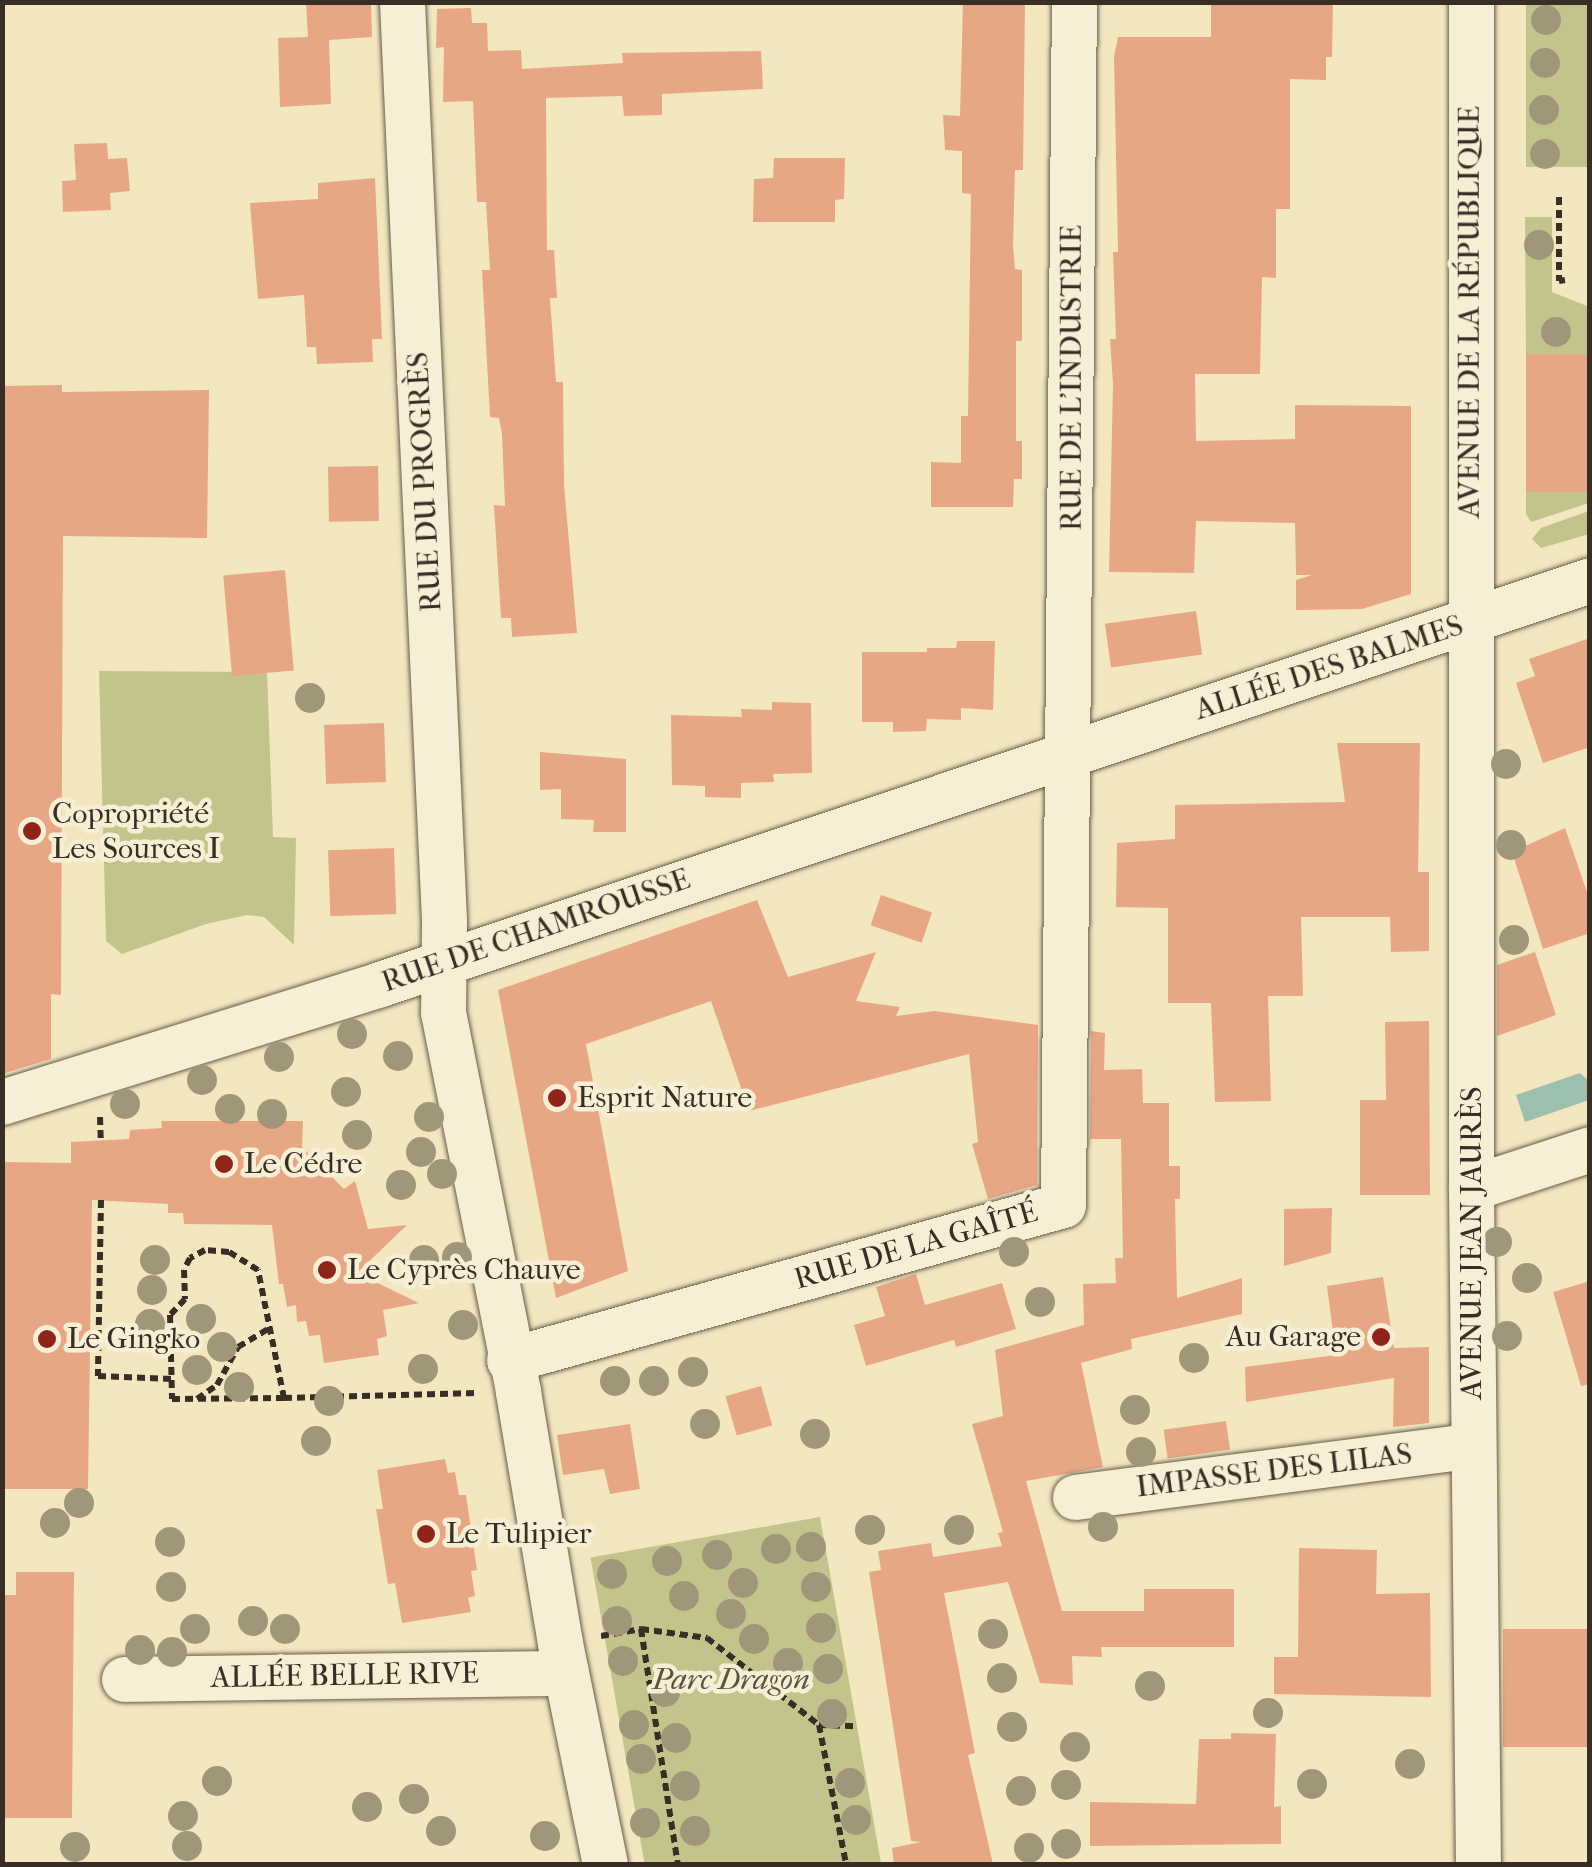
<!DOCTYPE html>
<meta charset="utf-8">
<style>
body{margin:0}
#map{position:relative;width:1592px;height:1867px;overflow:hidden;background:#f2e7bf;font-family:"IM FELL French Canon",serif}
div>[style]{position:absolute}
.green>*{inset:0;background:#c3c38c;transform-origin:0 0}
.water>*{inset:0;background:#9cc0ad}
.building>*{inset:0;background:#e7a785;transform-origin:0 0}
.path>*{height:6px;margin-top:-3px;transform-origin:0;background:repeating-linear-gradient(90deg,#392e25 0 8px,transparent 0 13px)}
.roads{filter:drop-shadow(0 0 2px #675c4c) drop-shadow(0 0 2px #675c4c)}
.minor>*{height:45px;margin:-22.5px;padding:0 22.5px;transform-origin:22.5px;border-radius:22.5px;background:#f7efd5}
.trees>*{width:30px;height:30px;margin:-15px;border-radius:50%;background:#a09679}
.dots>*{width:28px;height:28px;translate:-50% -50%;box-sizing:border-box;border:5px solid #f7efd5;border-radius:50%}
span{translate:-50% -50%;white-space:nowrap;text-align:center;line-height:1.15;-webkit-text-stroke:9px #f7efd5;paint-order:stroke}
.street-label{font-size:30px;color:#392e25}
.poi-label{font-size:30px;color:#392e25}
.left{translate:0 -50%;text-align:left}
.right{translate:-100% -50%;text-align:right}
.park-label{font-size:30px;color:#5c533f;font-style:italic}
.frame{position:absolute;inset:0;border:5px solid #392e25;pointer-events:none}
</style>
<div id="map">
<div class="green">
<div style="left:1526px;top:3px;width:63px;height:164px"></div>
<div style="clip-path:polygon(1525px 217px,1552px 217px,1552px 292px,1587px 306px,1587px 354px,1526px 354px)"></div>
<div style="clip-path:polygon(1526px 492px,1589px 492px,1589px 503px,1531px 522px,1526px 514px)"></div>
<div style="clip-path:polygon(1589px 511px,1589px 534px,1541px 548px,1532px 539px,1541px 528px)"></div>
<div style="clip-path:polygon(99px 671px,267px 672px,273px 837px,296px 838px,294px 945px,264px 917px,247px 915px,206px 924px,122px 954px,106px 941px)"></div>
<div style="left:820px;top:1517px;width:352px;height:233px;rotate:80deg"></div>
</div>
<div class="water">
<div style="clip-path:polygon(1580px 1073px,1589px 1081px,1589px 1100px,1525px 1122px,1516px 1095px)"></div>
</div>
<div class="building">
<div style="clip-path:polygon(306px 2px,371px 2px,372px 37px,329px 40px,331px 104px,280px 107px,278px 38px,308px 37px)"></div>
<div style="clip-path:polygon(963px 2px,1025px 2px,1023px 170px,1015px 170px,1013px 246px,1015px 269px,1022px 270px,1022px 341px,1016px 341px,1016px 441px,1022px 441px,1022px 479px,1014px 479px,1013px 507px,931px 507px,931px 462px,961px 463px,961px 416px,968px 416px,971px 194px,962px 193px,962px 151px,945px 150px,943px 115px,960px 116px)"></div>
<div style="clip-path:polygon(1211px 2px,1333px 2px,1332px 57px,1326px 57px,1326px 80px,1290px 79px,1290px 209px,1276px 209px,1276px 278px,1262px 277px,1260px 374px,1195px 374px,1196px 441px,1295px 439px,1295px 405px,1411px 406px,1411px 594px,1362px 609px,1296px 610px,1296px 580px,1312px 575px,1296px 575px,1295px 523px,1196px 521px,1194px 573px,1109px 572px,1113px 384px,1110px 339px,1116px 339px,1113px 252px,1118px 252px,1114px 57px,1118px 37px,1211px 37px)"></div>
<div style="clip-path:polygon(471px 8px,472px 23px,487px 23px,488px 51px,521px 50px,522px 69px,623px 63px,622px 53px,761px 51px,763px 89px,662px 94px,662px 115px,624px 116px,622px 96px,546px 98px,547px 250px,554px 250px,557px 298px,550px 298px,556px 382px,563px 382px,564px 485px,577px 633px,512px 637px,511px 618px,501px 618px,494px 505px,505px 506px,502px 434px,499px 418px,490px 417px,482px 270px,490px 270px,486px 202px,477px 202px,473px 101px,443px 102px,444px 47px,436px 48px,437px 9px)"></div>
<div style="clip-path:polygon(107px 143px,108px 159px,127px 158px,130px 191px,110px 193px,111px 210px,63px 212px,62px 181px,76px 180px,74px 144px)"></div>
<div style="clip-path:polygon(774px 158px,845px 158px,844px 199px,835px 200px,835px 222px,753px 222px,754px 179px,773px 178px)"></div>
<div style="clip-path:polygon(375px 178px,382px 339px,372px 339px,373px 362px,317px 364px,316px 347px,307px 347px,304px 295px,258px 299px,250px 203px,318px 199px,318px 183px)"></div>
<div style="left:1526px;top:354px;width:64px;height:138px"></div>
<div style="clip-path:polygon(62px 385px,62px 392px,209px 390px,207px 538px,63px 536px,61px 995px,51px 994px,51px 1059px,5px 1073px,2px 386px)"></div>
<div style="left:378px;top:466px;width:55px;height:50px;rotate:89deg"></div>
<div style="left:285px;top:570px;width:101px;height:62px;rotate:85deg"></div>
<div style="left:1196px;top:611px;width:44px;height:92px;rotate:82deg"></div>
<div style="clip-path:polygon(1590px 638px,1590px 747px,1543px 763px,1516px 683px,1535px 676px,1529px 659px)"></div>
<div style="clip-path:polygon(957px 641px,995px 641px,993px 710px,961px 708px,961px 720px,927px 719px,926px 731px,893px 732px,893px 722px,862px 722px,862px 652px,927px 652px,927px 648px,956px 648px)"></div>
<div style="clip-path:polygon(772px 702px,811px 703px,812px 773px,773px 774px,774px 782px,741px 783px,741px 798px,705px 797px,705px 786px,672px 785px,671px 715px,742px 717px,741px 709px,772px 710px)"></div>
<div style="left:384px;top:723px;width:59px;height:60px;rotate:88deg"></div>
<div style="clip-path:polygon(1337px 743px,1420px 743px,1418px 872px,1429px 872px,1429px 951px,1391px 952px,1390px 917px,1301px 917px,1303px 996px,1268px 996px,1271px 1101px,1215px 1102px,1211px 1003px,1168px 1003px,1168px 908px,1116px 907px,1117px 843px,1175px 839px,1175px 805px,1345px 802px)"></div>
<div style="clip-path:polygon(540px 752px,626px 759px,626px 832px,593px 832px,594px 820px,561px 819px,561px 789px,540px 790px)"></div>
<div style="clip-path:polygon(1565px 828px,1590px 901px,1590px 933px,1543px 949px,1512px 852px)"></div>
<div style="left:394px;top:848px;width:66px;height:66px;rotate:88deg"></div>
<div style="left:881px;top:895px;width:54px;height:32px;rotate:19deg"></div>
<div style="clip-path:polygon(757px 900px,788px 977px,876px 952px,856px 1001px,900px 1007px,896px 1016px,935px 1011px,1038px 1025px,1037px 1185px,988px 1199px,972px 1144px,978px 1142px,969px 1054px,749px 1111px,711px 1001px,586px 1044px,628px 1271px,556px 1298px,498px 990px)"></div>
<div style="clip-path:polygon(1535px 952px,1556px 1015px,1497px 1036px,1497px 965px)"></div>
<div style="clip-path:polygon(1429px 1021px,1430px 1195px,1360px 1195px,1360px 1100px,1386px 1100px,1385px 1022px)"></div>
<div style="clip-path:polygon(1091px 1031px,1105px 1033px,1104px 1070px,1142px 1069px,1143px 1103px,1169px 1103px,1169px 1166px,1180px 1166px,1180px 1199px,1175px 1199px,1177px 1298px,1242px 1278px,1242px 1314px,1131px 1339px,1132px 1349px,1081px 1363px,1103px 1467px,1026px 1481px,1062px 1611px,1144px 1611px,1144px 1589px,1234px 1589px,1234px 1647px,1101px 1647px,1102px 1657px,1072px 1656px,1073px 1685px,1040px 1683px,1008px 1582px,944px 1593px,975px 1753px,968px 1755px,993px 1864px,894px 1864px,892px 1848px,921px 1842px,911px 1841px,869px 1572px,881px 1570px,878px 1551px,931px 1543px,933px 1557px,1002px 1546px,998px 1533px,1003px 1532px,972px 1424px,1003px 1416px,995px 1350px,1084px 1325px,1083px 1284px,1116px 1283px,1115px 1258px,1123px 1258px,1121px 1139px,1090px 1139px)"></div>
<div style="clip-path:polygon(161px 1121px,303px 1121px,302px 1147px,344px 1189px,355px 1181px,368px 1229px,407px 1225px,357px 1273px,419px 1303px,383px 1310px,387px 1336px,377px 1339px,379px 1355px,324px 1363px,320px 1335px,309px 1336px,306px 1321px,297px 1322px,296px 1305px,287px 1307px,283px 1284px,279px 1284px,272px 1225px,184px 1224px,183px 1213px,168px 1213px,168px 1204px,92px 1200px,88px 1489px,2px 1489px,2px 1162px,71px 1163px,71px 1142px,129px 1139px,130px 1130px,162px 1128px)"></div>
<div style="clip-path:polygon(1332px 1208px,1331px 1253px,1284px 1266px,1284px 1209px)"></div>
<div style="clip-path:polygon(916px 1274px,925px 1305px,1002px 1283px,1016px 1329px,956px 1347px,954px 1340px,866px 1366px,854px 1325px,885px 1316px,876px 1287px)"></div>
<div style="clip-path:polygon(1383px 1277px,1394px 1348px,1429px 1347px,1429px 1423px,1393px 1427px,1394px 1378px,1246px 1402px,1245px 1367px,1336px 1355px,1327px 1286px)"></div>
<div style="clip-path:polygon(1590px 1281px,1590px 1384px,1581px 1386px,1553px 1292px)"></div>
<div style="left:761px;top:1386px;width:41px;height:37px;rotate:74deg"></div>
<div style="left:1226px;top:1421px;width:29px;height:63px;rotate:82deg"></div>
<div style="clip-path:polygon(630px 1424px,640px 1489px,610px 1494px,604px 1469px,563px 1475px,557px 1435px)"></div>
<div style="clip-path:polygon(445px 1459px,448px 1473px,455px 1472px,459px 1495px,466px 1495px,477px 1570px,471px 1571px,475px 1596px,468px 1598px,471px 1612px,402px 1623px,395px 1583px,388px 1584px,376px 1509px,383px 1509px,377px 1470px)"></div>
<div style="clip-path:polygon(1299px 1548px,1377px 1550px,1376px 1594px,1430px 1593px,1431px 1697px,1274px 1694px,1274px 1657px,1298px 1657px)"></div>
<div style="clip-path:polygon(16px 1572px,74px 1572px,72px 1818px,2px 1818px,2px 1595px,16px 1595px)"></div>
<div style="left:1590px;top:1629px;width:118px;height:87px;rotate:90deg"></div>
<div style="clip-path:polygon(1231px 1733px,1276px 1734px,1274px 1807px,1281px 1806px,1281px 1844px,1090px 1846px,1090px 1802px,1196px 1804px,1199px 1739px,1231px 1739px)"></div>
</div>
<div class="path">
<div style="left:1559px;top:197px;width:84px;rotate:90deg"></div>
<div style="left:1559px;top:281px;width:6px;rotate:-9deg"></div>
<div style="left:100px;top:1117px;width:24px;rotate:88deg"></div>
<div style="left:101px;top:1200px;width:176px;rotate:91deg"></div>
<div style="left:98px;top:1376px;width:74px;rotate:2.3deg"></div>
<div style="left:284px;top:1398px;width:131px;rotate:-101.5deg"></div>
<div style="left:258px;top:1270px;width:34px;rotate:-148deg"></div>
<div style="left:229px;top:1252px;width:24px;rotate:-175deg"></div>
<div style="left:205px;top:1250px;width:17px;rotate:152deg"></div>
<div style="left:190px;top:1258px;width:13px;rotate:117deg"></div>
<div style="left:184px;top:1270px;width:29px;rotate:88deg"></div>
<div style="left:185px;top:1299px;width:22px;rotate:133deg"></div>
<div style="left:170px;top:1315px;width:84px;rotate:88.6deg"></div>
<div style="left:172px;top:1399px;width:112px;rotate:-0.5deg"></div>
<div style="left:284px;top:1398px;width:193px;rotate:-1.5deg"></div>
<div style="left:197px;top:1399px;width:24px;rotate:-35deg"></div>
<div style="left:217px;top:1385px;width:43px;rotate:-61.1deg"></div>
<div style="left:238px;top:1347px;width:35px;rotate:-31deg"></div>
<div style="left:641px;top:1629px;width:238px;rotate:81.1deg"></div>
<div style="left:601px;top:1636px;width:41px;rotate:-9.9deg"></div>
<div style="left:641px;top:1629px;width:67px;rotate:7.8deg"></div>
<div style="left:707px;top:1638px;width:142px;rotate:37.8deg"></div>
<div style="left:819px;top:1725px;width:38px;rotate:2deg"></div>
<div style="left:819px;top:1725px;width:142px;rotate:79deg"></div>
</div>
<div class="roads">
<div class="minor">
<div style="left:402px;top:2px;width:920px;rotate:87.38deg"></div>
<div style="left:444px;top:921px;width:91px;rotate:90.6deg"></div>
<div style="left:443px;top:1012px;width:387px;rotate:78.8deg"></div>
<div style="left:518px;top:1392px;width:254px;rotate:80.5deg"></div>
<div style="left:560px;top:1643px;width:226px;rotate:78.5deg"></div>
<div style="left:1471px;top:2px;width:1186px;rotate:90deg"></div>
<div style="left:1471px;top:1188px;width:676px;rotate:89.41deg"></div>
<div style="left:2px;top:1102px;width:396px;rotate:-17.3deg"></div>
<div style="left:380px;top:984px;width:1276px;rotate:-18.46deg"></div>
<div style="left:1471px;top:1188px;width:125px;rotate:-18.1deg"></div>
<div style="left:509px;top:1360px;width:575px;rotate:-15.63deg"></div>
<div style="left:1063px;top:1205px;width:1203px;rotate:-89.48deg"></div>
<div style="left:1075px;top:1497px;width:401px;rotate:-7.4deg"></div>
<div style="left:124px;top:1679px;width:442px;rotate:-0.8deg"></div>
</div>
</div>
<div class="trees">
<div style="left:1546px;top:20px"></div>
<div style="left:1545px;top:63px"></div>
<div style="left:1544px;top:110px"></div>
<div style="left:1545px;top:154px"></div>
<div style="left:1539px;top:245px"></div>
<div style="left:1556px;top:332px"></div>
<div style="left:310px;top:698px"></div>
<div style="left:1506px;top:764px"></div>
<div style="left:1511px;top:845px"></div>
<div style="left:1514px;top:940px"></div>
<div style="left:352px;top:1034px"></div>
<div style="left:398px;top:1056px"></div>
<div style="left:279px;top:1057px"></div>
<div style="left:202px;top:1080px"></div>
<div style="left:346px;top:1092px"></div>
<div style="left:125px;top:1104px"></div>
<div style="left:230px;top:1109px"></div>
<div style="left:272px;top:1114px"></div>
<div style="left:429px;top:1117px"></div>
<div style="left:357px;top:1135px"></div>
<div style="left:421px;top:1152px"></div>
<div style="left:442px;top:1174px"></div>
<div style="left:401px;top:1185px"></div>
<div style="left:1497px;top:1242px"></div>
<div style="left:1014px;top:1252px"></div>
<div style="left:457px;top:1257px"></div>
<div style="left:155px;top:1260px"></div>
<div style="left:424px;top:1260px"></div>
<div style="left:1527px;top:1278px"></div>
<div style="left:152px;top:1290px"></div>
<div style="left:1040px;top:1302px"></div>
<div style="left:201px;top:1319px"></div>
<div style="left:150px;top:1324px"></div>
<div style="left:463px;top:1325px"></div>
<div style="left:1507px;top:1336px"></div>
<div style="left:222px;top:1347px"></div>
<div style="left:1194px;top:1358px"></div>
<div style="left:423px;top:1369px"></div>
<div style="left:197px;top:1370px"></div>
<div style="left:693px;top:1372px"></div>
<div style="left:615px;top:1381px"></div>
<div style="left:654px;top:1381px"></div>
<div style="left:239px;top:1387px"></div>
<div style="left:329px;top:1401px"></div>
<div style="left:1135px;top:1410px"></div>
<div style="left:705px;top:1424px"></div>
<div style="left:815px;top:1434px"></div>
<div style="left:316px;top:1441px"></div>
<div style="left:1141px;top:1452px"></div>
<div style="left:79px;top:1503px"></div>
<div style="left:55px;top:1523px"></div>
<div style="left:1103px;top:1527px"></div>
<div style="left:870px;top:1530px"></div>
<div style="left:959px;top:1530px"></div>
<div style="left:170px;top:1542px"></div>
<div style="left:811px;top:1547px"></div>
<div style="left:776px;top:1549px"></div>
<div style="left:717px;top:1555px"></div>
<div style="left:667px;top:1561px"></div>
<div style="left:612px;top:1574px"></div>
<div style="left:743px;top:1583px"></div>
<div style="left:171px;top:1587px"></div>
<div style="left:816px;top:1587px"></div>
<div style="left:684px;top:1596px"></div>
<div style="left:731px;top:1614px"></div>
<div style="left:253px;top:1621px"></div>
<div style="left:617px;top:1621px"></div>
<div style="left:821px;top:1628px"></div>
<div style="left:195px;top:1629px"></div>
<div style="left:285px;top:1629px"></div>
<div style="left:993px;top:1634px"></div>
<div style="left:754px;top:1639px"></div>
<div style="left:140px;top:1650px"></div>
<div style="left:172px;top:1652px"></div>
<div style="left:623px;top:1661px"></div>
<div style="left:788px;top:1663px"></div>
<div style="left:828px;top:1669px"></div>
<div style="left:1002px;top:1678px"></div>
<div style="left:1150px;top:1686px"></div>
<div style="left:665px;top:1692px"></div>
<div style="left:1268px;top:1713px"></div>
<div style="left:832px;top:1714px"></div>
<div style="left:634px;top:1725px"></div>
<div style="left:1012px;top:1727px"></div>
<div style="left:676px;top:1738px"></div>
<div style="left:1075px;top:1747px"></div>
<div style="left:641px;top:1759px"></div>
<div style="left:1410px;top:1764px"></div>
<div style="left:217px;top:1781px"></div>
<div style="left:850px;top:1783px"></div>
<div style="left:1312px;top:1784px"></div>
<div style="left:1066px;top:1785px"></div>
<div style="left:685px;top:1786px"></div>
<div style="left:1021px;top:1791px"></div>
<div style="left:414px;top:1799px"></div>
<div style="left:367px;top:1807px"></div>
<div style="left:183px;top:1816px"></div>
<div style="left:856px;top:1820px"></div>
<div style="left:645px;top:1823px"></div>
<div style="left:441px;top:1831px"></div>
<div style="left:695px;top:1831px"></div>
<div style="left:545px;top:1836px"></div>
<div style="left:1066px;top:1844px"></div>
<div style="left:187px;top:1846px"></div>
<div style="left:75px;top:1847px"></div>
<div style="left:1029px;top:1848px"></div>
</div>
<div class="dots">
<div style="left:32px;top:831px;background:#8f2418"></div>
<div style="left:557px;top:1098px;background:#8f2418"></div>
<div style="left:224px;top:1164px;background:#8f2418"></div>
<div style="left:327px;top:1270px;background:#8f2418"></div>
<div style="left:1381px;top:1337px;background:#8f2418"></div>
<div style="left:47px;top:1339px;background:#8f2418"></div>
<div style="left:426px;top:1534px;background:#8f2418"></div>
</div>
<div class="street-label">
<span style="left:1470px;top:312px;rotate:-90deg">AVENUE DE LA RÉPUBLIQUE</span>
<span style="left:1072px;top:378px;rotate:-90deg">RUE DE L'INDUSTRIE</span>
<span style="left:425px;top:482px;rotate:-93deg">RUE DU PROGRÈS</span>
<span style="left:1329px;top:668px;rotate:-18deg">ALLÉE DES BALMES</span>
<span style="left:536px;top:931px;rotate:-19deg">RUE DE CHAMROUSSE</span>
<span style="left:1472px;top:1243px;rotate:-90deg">AVENUE JEAN JAURÈS</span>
<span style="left:916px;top:1246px;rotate:-16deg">RUE DE LA GAÎTÉ</span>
<span style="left:1274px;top:1471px;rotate:-7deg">IMPASSE DES LILAS</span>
<span style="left:345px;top:1676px;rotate:-1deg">ALLÉE BELLE RIVE</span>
</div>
<div class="poi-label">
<span class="left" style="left:52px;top:831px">Copropriété<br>Les Sources I</span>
<span class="left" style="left:577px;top:1098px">Esprit Nature</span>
<span class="left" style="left:244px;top:1164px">Le Cédre</span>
<span class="left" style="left:347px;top:1270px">Le Cyprès Chauve</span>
<span class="right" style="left:1361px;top:1337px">Au Garage</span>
<span class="left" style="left:67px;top:1339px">Le Gingko</span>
<span class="left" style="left:446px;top:1534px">Le Tulipier</span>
</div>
<div class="park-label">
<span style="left:731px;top:1680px">Parc Dragon</span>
</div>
<div class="frame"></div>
</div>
